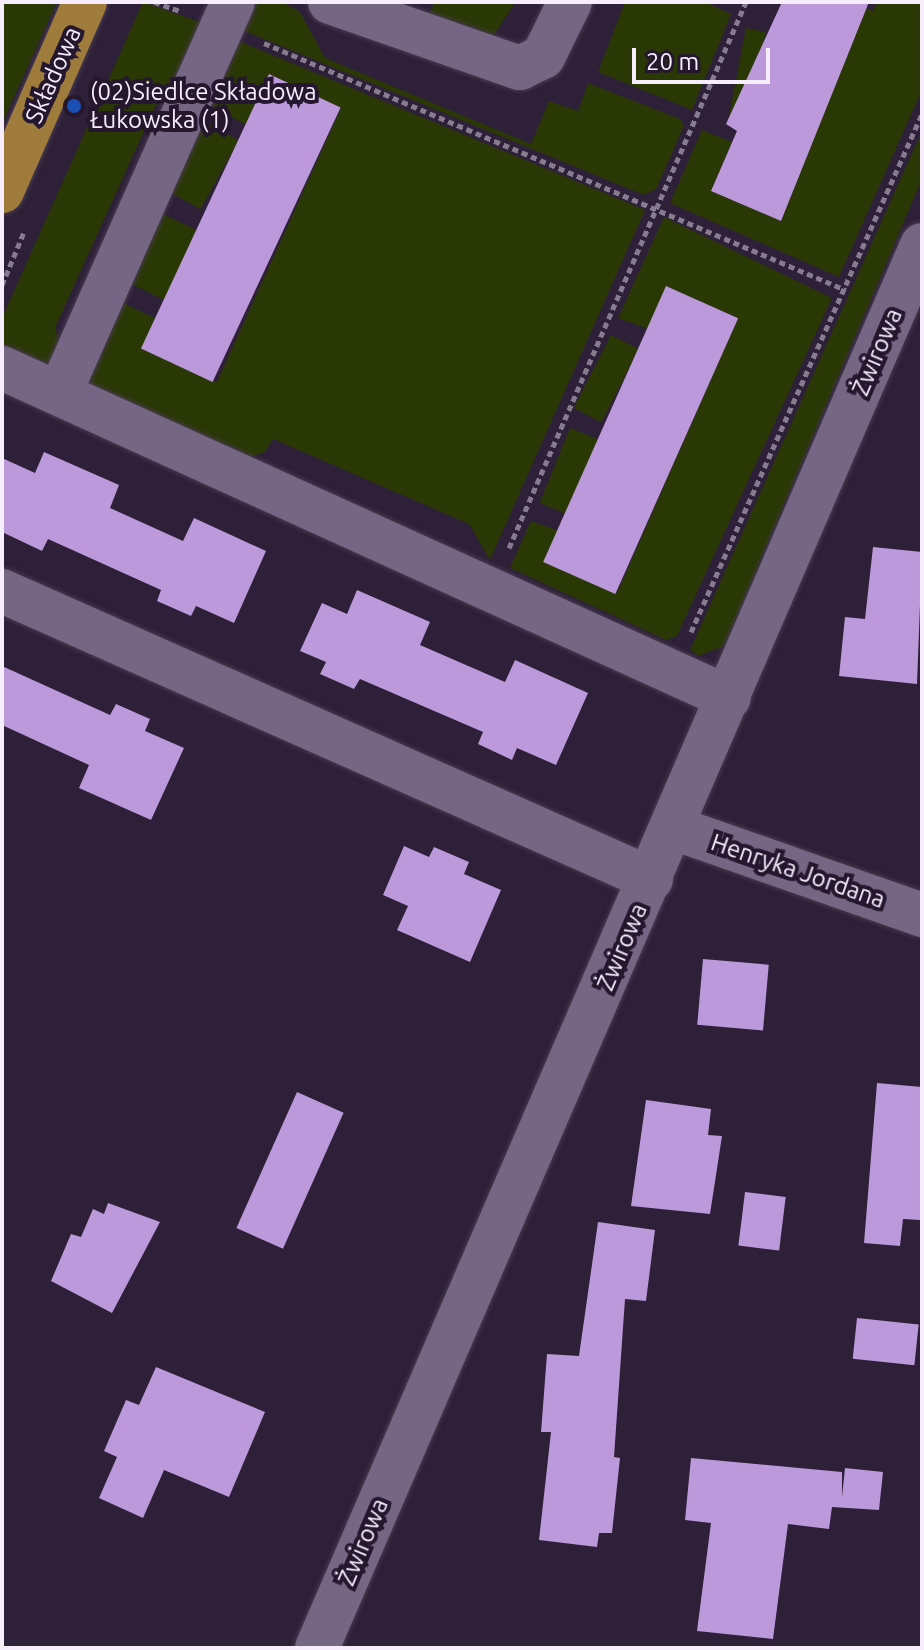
<!DOCTYPE html>
<meta charset="utf-8">
<style>
body{margin:0}
#map{position:relative;width:924px;height:1650px;overflow:hidden;background:#2e2038;font-family:Ubuntu,sans-serif}
div>[style]{position:absolute}
.green>*{inset:0;background:#2a3806;transform-origin:0 0}
.building>*{inset:0;background:#bc99da;transform-origin:0 0}
.path>*{height:5px;margin-top:-2.5px;transform-origin:0;background:repeating-linear-gradient(90deg,#867b8f 0 6px,transparent 0 10px)}
.roads{filter:drop-shadow(0 0 2px #473b50) drop-shadow(0 0 2px #473b50)}
.minor>*{height:44px;margin:-22px;padding:0 22px;transform-origin:22px;border-radius:22px;background:#756683}
.major>*{height:44px;margin:-22px;padding:0 22px;transform-origin:22px;border-radius:22px;background:#9f7c3c}
.dots>*{width:22px;height:22px;translate:-50% -50%;box-sizing:border-box;border:4px solid #24172e;border-radius:50%}
span{translate:-50% -50%;white-space:nowrap;text-align:center;line-height:1.15;-webkit-text-stroke:8px #24172e;paint-order:stroke}
.street-label{font-size:24px;color:#f6edfd}
.poi-label{font-size:24px;color:#f6edfd}
.left{translate:0 -50%;text-align:left}
.frame{position:absolute;inset:0;border:4px solid #f6edfd;pointer-events:none}
.scale{position:absolute;left:632px;top:48px;width:138px;height:36px;box-sizing:border-box;border:4px solid #f6edfd;border-top:0;padding-left:10px;font-size:24px;line-height:28px;white-space:nowrap;color:#f6edfd;-webkit-text-stroke:6px #24172e;paint-order:stroke}
</style>
<div id="map">
<div class="green">
<div style="clip-path:polygon(2px 2px,57px 2px,2px 124px)"></div>
<div style="clip-path:polygon(143px 2px,211px 26px,177px 98px,156px 105px,55px 328px,62px 352px,54px 368px,2px 356px,2px 318px)"></div>
<div style="clip-path:polygon(249px 2px,282px 2px,300px 12px,325px 58px,531px 144px,549px 101px,578px 111px,588px 83px,680px 119px,684px 126px,656px 189px,644px 195px,237px 28px)"></div>
<div style="clip-path:polygon(435px 2px,516px 2px,493px 36px,427px 18px)"></div>
<div style="clip-path:polygon(625px 2px,705px 2px,731px 14px,692px 110px,598px 72px)"></div>
<div style="clip-path:polygon(877px 2px,922px 2px,922px 90px,839px 277px,670px 203px,702px 130px,732px 142px,711px 191px,781px 221px,866px 8px,873px 11px)"></div>
<div style="left:746px;top:28px;width:20px;height:95px;rotate:11deg"></div>
<div style="clip-path:polygon(229px 37px,645px 210px,490px 560px,469px 524px,273px 439px,265px 452px,245px 459px,85px 393px,84px 378px,119px 301px,159px 320px,145px 350px,217px 382px,341px 108px,246px 125px,203px 101px)"></div>
<div style="left:195px;top:116px;width:50px;height:79px;rotate:29deg"></div>
<div style="clip-path:polygon(922px 131px,922px 179px,724px 646px,698px 656px,690px 650px)"></div>
<div style="left:153px;top:209px;width:51px;height:77px;rotate:26deg"></div>
<div style="clip-path:polygon(664px 217px,832px 298px,677px 636px,666px 640px,510px 568px,531px 521px,559px 531px,546px 563px,617px 593px,738px 318px,667px 287px,648px 329px,618px 318px)"></div>
<div style="left:611px;top:335px;width:31px;height:82px;rotate:27deg"></div>
<div style="left:570px;top:428px;width:31px;height:81px;rotate:22deg"></div>
</div>
<div class="building">
<div style="clip-path:polygon(782px 2px,869px 2px,781px 221px,711px 191px,737px 131px,726px 124px)"></div>
<div style="left:269px;top:74px;width:79px;height:303px;rotate:25deg"></div>
<div style="left:666px;top:286px;width:79px;height:302px;rotate:24deg"></div>
<div style="clip-path:polygon(44px 452px,119px 485px,110px 508px,183px 541px,194px 518px,266px 551px,234px 623px,196px 606px,191px 616px,157px 601px,161px 590px,48px 539px,42px 551px,2px 532px,2px 458px,35px 473px)"></div>
<div style="clip-path:polygon(873px 547px,922px 552px,917px 684px,839px 676px,845px 617px,865px 619px)"></div>
<div style="clip-path:polygon(357px 590px,430px 622px,420px 645px,505px 682px,515px 660px,588px 693px,556px 765px,517px 748px,512px 760px,478px 744px,483px 732px,360px 679px,354px 689px,320px 674px,326px 662px,300px 651px,322px 603px,347px 614px)"></div>
<div style="clip-path:polygon(2px 666px,110px 715px,116px 704px,150px 719px,145px 731px,184px 748px,151px 820px,79px 788px,89px 765px,2px 725px)"></div>
<div style="clip-path:polygon(404px 846px,429px 857px,434px 847px,469px 862px,464px 874px,501px 890px,470px 962px,397px 930px,408px 906px,383px 895px)"></div>
<div style="left:703px;top:959px;width:66px;height:66px;rotate:5deg"></div>
<div style="clip-path:polygon(877px 1083px,922px 1087px,920px 1220px,903px 1219px,900px 1246px,864px 1243px)"></div>
<div style="left:297px;top:1092px;width:51px;height:149px;rotate:24deg"></div>
<div style="clip-path:polygon(646px 1100px,711px 1109px,708px 1135px,722px 1136px,710px 1214px,631px 1206px)"></div>
<div style="left:745px;top:1192px;width:41px;height:54px;rotate:7deg"></div>
<div style="clip-path:polygon(108px 1203px,160px 1222px,112px 1313px,51px 1281px,71px 1234px,81px 1237px,93px 1209px,104px 1214px)"></div>
<div style="clip-path:polygon(598px 1222px,655px 1230px,646px 1301px,625px 1299px,614px 1457px,620px 1458px,612px 1533px,599px 1533px,597px 1547px,539px 1540px,551px 1432px,541px 1432px,547px 1354px,579px 1356px)"></div>
<div style="left:857px;top:1318px;width:62px;height:41px;rotate:6deg"></div>
<div style="clip-path:polygon(156px 1367px,265px 1412px,229px 1497px,164px 1470px,143px 1518px,99px 1498px,117px 1457px,104px 1451px,126px 1400px,139px 1405px)"></div>
<div style="clip-path:polygon(691px 1458px,842px 1472px,842px 1497px,845px 1468px,883px 1472px,879px 1510px,832px 1507px,829px 1529px,788px 1524px,773px 1639px,697px 1631px,711px 1523px,685px 1520px)"></div>
</div>
<div class="path">
<div style="left:154px;top:2px;width:28px;rotate:19deg"></div>
<div style="left:264px;top:43px;width:632px;rotate:23deg"></div>
<div style="left:2px;top:285px;width:57px;rotate:-67.5deg"></div>
<div style="left:509px;top:548px;width:595px;rotate:-66.54deg"></div>
<div style="left:691px;top:632px;width:567px;rotate:-65.97deg"></div>
</div>
<div class="roads">
<div class="minor">
<div style="left:330px;top:2px;width:201px;rotate:19.2deg"></div>
<div style="left:520px;top:68px;width:25px;rotate:-26deg"></div>
<div style="left:543px;top:57px;width:61px;rotate:-63.9deg"></div>
<div style="left:2px;top:368px;width:798px;rotate:24.41deg"></div>
<div style="left:61px;top:390px;width:424px;rotate:-66.1deg"></div>
<div style="left:2px;top:591px;width:710px;rotate:23.93deg"></div>
<div style="left:674px;top:828px;width:263px;rotate:19.3deg"></div>
<div style="left:317px;top:1648px;width:1528px;rotate:-66.67deg"></div>
</div>
<div class="major">
<div style="left:2px;top:191px;width:206px;rotate:-66.3deg"></div>
</div>
</div>
<div class="dots">
<div style="left:74px;top:106px;background:#1a4fb4"></div>
</div>
<div class="street-label">
<span style="left:53px;top:75px;rotate:-66deg">Składowa</span>
<span style="left:877px;top:352px;rotate:-67deg">Żwirowa</span>
<span style="left:798px;top:871px;rotate:19deg">Henryka Jordana</span>
<span style="left:622px;top:947px;rotate:-67deg">Żwirowa</span>
<span style="left:363px;top:1542px;rotate:-67deg">Żwirowa</span>
</div>
<div class="poi-label">
<span class="left" style="left:90px;top:106px">(02)Siedlce Składowa<br>Łukowska (1)</span>
</div>
<div class="frame"></div>
<div class="scale">20 m</div>
</div>
